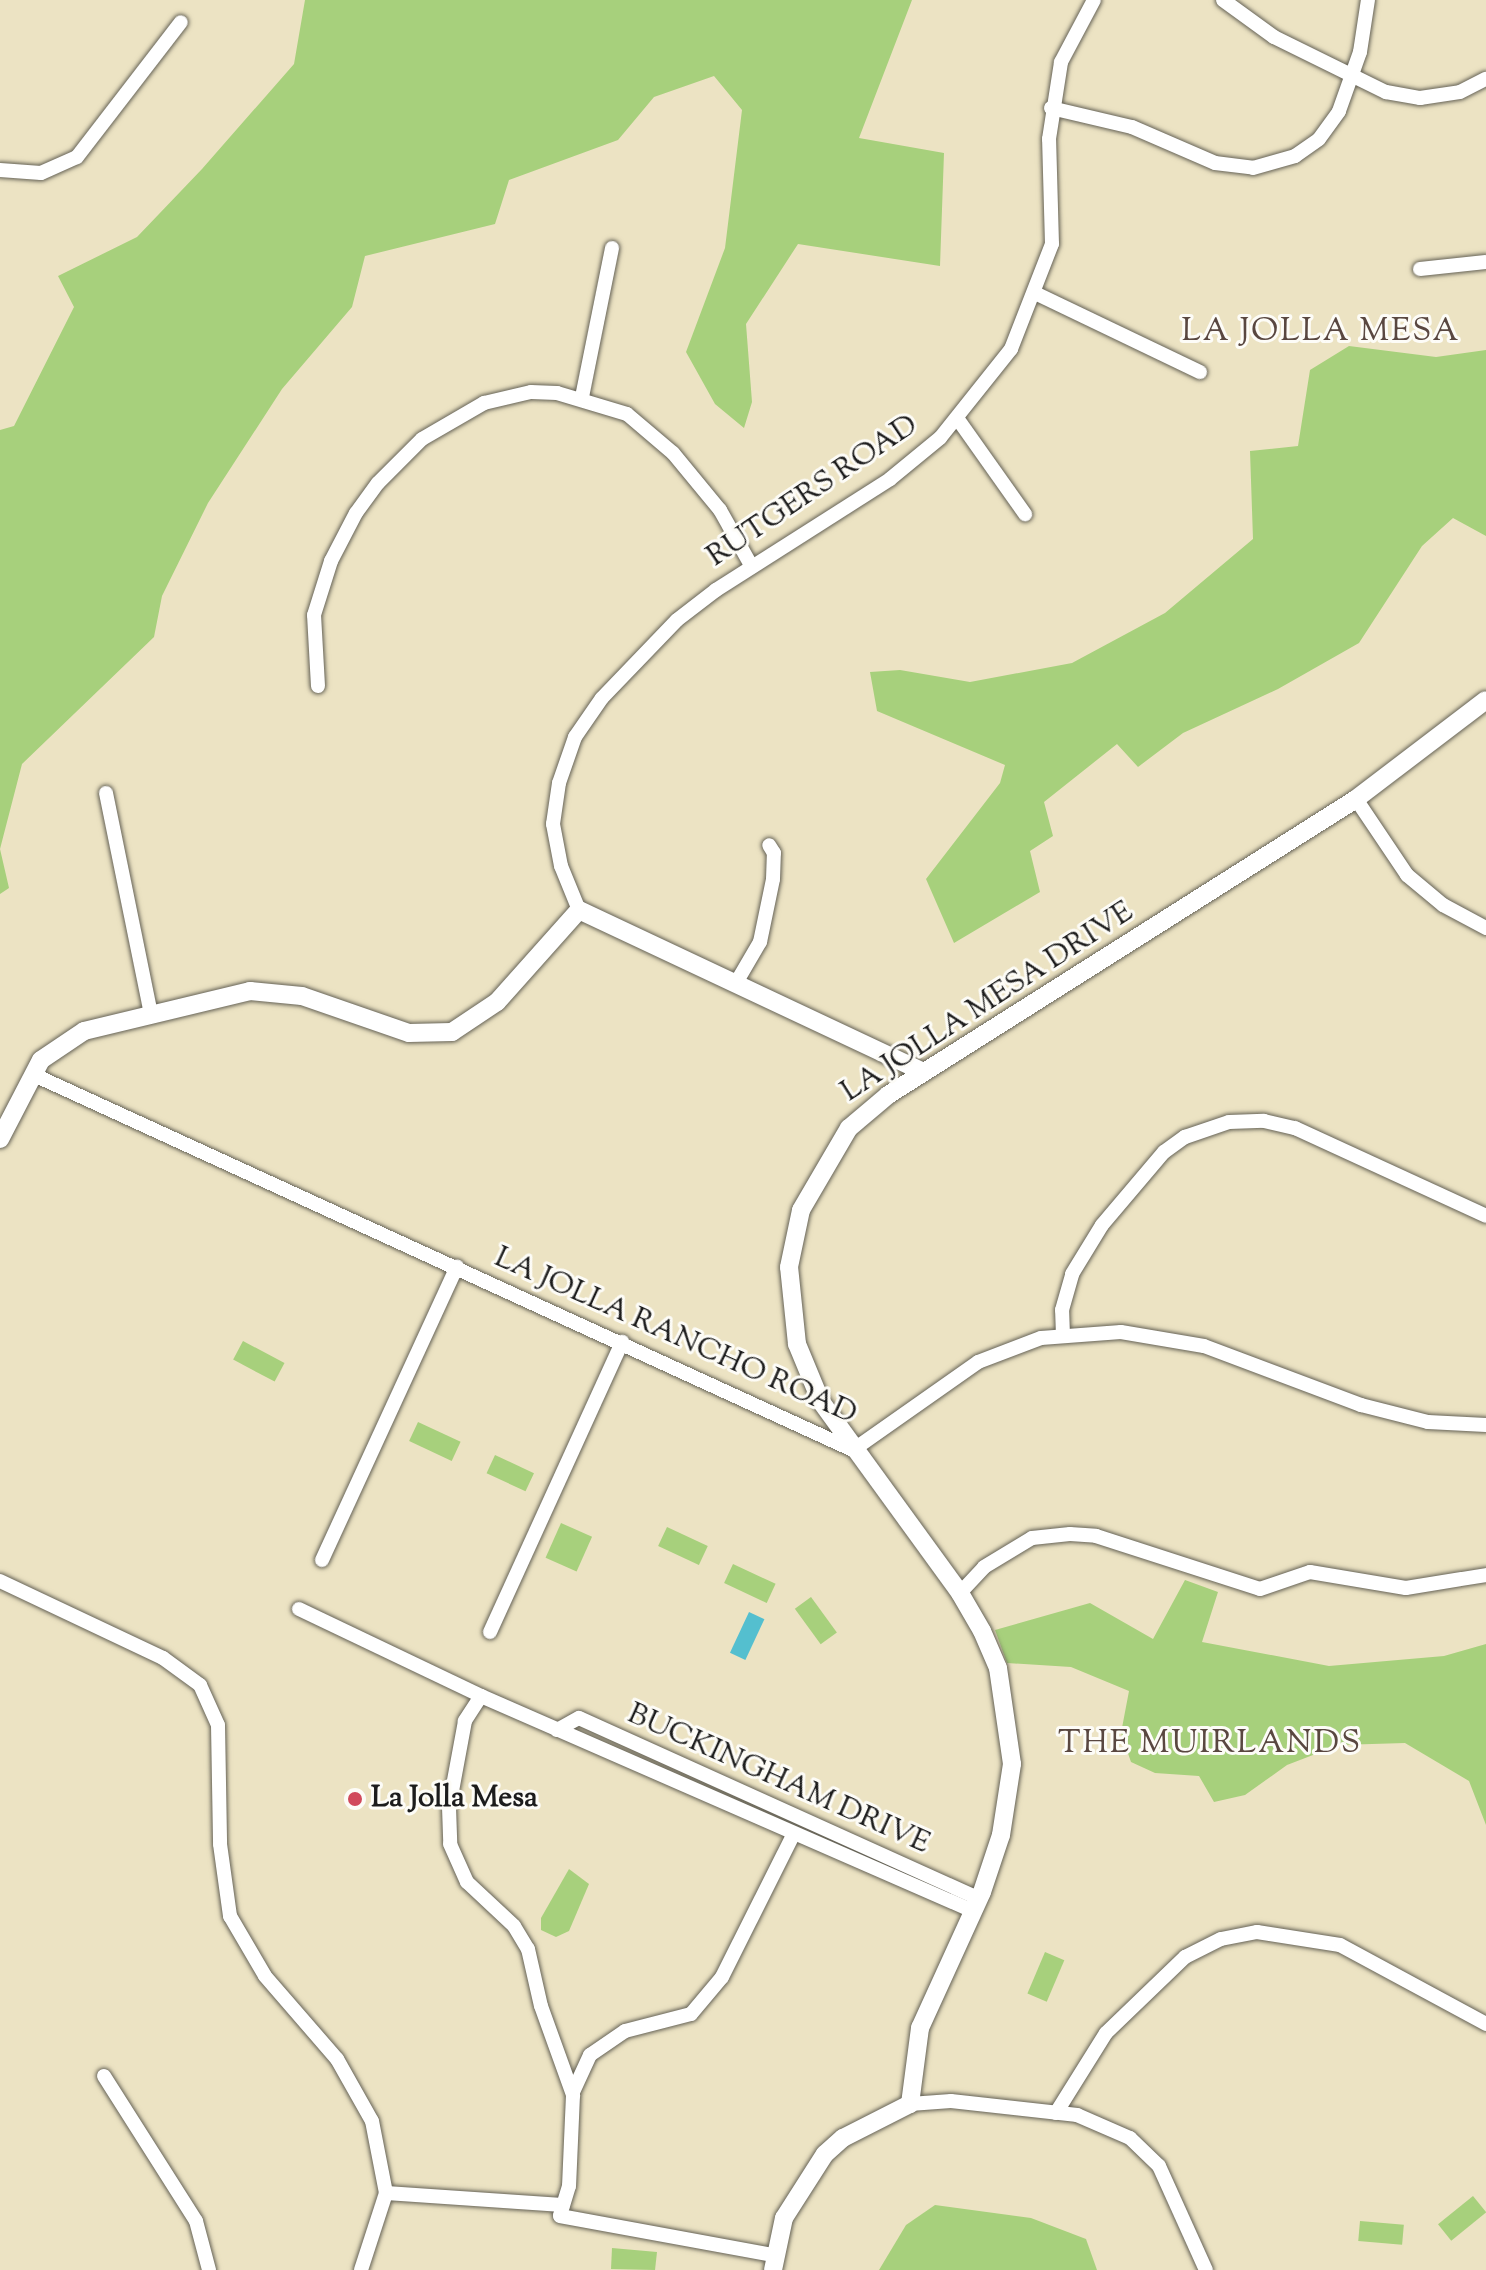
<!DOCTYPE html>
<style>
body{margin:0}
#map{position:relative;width:1486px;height:2270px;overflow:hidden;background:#ece3c3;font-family:"Sorts Mill Goudy",serif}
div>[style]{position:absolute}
.green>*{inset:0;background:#a7d07c;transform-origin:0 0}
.water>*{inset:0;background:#54bfcf;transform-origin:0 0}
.roads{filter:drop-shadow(0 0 2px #656256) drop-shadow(0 0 2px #656256)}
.minor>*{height:14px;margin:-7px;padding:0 7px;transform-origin:7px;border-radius:7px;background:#fff}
.tertiary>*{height:18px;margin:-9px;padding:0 9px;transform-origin:9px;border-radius:9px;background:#fff}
.dots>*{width:22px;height:22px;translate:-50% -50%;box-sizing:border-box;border:4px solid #fdfcf7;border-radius:50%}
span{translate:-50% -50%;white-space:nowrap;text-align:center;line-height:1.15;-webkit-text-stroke:6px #fdfcf7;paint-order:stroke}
.street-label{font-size:30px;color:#1c1c1c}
.poi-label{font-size:30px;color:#1c1c1c;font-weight:700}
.left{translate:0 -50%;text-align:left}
.neighbourhood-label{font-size:32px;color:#594740;letter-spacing:2px}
</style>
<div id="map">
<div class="green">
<div style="clip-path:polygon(305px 0,912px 0,859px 138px,944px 153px,940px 266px,798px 244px,746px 324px,752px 402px,744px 428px,715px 404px,686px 352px,725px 248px,742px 110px,714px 76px,654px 97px,618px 140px,509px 180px,495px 224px,365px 256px,352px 307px,282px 389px,208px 503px,162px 596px,154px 637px,22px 764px,0 849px,9px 888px,0 894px,0 430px,14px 426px,74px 307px,58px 276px,137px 237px,202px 169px,294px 64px)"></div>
<div style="clip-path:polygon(1349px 346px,1436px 357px,1486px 350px,1486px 536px,1453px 518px,1422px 546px,1359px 643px,1278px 689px,1183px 733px,1138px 767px,1117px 744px,1044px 802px,1053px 836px,1030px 851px,1040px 892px,954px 943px,926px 879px,1000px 783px,1005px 765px,877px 711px,870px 672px,900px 670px,970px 682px,1072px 663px,1165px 613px,1253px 539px,1250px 451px,1298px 446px,1310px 370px)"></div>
<div style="left:243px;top:1341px;width:47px;height:21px;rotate:28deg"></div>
<div style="left:418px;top:1422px;width:47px;height:21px;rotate:25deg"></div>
<div style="left:495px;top:1455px;width:43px;height:20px;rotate:25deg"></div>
<div style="left:561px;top:1523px;width:34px;height:38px;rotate:24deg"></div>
<div style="left:667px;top:1527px;width:45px;height:21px;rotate:25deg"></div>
<div style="left:733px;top:1564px;width:47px;height:21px;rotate:25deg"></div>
<div style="clip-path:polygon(1185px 1580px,1218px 1592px,1202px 1642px,1329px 1666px,1444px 1656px,1486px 1644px,1486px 1825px,1469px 1781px,1405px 1743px,1339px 1745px,1287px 1765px,1245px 1795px,1214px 1802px,1199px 1776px,1155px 1773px,1131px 1762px,1121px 1733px,1129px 1691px,1071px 1667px,1007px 1663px,995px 1630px,1090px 1603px,1153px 1639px)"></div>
<div style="left:811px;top:1597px;width:44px;height:20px;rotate:54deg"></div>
<div style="clip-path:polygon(569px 1869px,589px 1884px,569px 1931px,556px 1937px,541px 1930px,541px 1918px)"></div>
<div style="left:1045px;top:1952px;width:21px;height:45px;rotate:23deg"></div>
<div style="left:1473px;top:2196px;width:21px;height:45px;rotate:51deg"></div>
<div style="clip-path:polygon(935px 2205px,1031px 2218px,1086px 2239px,1097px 2270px,879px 2270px,906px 2225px)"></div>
<div style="left:1360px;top:2221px;width:44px;height:20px;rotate:5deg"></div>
<div style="clip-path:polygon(612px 2248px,657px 2252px,655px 2270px,611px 2269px)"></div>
</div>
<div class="water">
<div style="left:749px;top:1612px;width:17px;height:45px;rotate:25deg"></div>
</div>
<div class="roads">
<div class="minor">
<div style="left:1223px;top:0;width:63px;rotate:36deg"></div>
<div style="left:1274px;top:37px;width:125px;rotate:26.2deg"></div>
<div style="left:1386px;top:92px;width:35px;rotate:10deg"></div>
<div style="left:1420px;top:98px;width:40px;rotate:-8.5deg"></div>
<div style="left:1460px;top:92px;width:29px;rotate:-27deg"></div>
<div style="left:1051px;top:108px;width:83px;rotate:13.2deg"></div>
<div style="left:1132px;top:127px;width:90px;rotate:23.4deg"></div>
<div style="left:1215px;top:163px;width:38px;rotate:7deg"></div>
<div style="left:1253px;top:168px;width:44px;rotate:-15.9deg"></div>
<div style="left:1295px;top:156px;width:29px;rotate:-35deg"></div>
<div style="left:1319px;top:139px;width:34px;rotate:-54deg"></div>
<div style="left:1339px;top:111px;width:63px;rotate:-70.4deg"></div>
<div style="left:1360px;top:52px;width:53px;rotate:-81.3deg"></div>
<div style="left:0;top:170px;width:41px;rotate:4.2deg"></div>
<div style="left:41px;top:173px;width:39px;rotate:-24deg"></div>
<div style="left:77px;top:157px;width:170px;rotate:-52.4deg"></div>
<div style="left:1420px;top:269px;width:66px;rotate:-6.1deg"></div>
<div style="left:1035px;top:293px;width:183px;rotate:25.6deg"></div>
<div style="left:582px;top:397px;width:152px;rotate:-78.6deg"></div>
<div style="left:957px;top:418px;width:118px;rotate:54.7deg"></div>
<div style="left:318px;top:686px;width:71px;rotate:-93.2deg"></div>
<div style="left:314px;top:615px;width:57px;rotate:-72.5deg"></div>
<div style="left:331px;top:561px;width:54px;rotate:-62.5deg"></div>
<div style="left:356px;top:513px;width:37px;rotate:-54deg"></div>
<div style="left:378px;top:483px;width:62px;rotate:-45deg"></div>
<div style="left:422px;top:439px;width:72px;rotate:-30.1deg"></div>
<div style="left:484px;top:403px;width:48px;rotate:-13.2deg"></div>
<div style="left:531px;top:392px;width:26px;rotate:2deg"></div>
<div style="left:557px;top:393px;width:73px;rotate:16.7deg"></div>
<div style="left:627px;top:414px;width:60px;rotate:40.3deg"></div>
<div style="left:673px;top:453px;width:74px;rotate:50.5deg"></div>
<div style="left:720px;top:510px;width:65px;rotate:60.7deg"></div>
<div style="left:106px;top:793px;width:227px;rotate:78.5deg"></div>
<div style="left:1356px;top:799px;width:92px;rotate:56.1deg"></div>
<div style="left:1407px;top:875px;width:47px;rotate:39.8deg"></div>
<div style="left:1443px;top:905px;width:49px;rotate:28.1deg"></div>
<div style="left:579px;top:910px;width:48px;rotate:-112.2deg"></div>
<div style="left:561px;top:866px;width:43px;rotate:-100.8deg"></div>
<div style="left:553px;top:824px;width:41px;rotate:-81.7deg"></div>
<div style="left:559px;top:783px;width:49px;rotate:-70.8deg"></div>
<div style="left:575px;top:737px;width:47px;rotate:-55.3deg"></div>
<div style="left:602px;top:698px;width:108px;rotate:-46.1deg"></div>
<div style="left:677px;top:620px;width:49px;rotate:-37.6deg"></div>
<div style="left:716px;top:590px;width:206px;rotate:-32.5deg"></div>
<div style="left:890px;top:479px;width:65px;rotate:-39.4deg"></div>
<div style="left:940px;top:438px;width:114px;rotate:-51.4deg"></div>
<div style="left:1011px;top:349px;width:113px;rotate:-68.7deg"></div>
<div style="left:1052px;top:244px;width:105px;rotate:-91.6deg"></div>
<div style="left:1049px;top:139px;width:78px;rotate:-81.1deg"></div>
<div style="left:1061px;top:62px;width:70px;rotate:-62deg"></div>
<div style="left:736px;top:983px;width:48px;rotate:-59.7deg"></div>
<div style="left:760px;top:942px;width:64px;rotate:-78.3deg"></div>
<div style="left:773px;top:879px;width:26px;rotate:-88deg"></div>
<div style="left:774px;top:853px;width:9px;rotate:-122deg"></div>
<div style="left:32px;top:1074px;width:903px;rotate:24.61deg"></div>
<div style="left:853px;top:1450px;width:153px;rotate:-35.1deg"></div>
<div style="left:978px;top:1362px;width:67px;rotate:-20.9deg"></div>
<div style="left:1041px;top:1338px;width:80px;rotate:-4.3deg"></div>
<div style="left:1121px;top:1332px;width:84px;rotate:9.6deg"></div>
<div style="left:1204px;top:1346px;width:168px;rotate:20.6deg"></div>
<div style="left:1361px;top:1405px;width:69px;rotate:14.2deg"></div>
<div style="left:1428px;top:1422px;width:58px;rotate:3deg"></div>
<div style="left:1063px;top:1336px;width:26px;rotate:-92deg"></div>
<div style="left:1062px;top:1310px;width:37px;rotate:-74deg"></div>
<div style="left:1072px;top:1274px;width:57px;rotate:-58.5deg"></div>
<div style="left:1102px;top:1225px;width:96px;rotate:-49.7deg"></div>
<div style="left:1164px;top:1152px;width:26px;rotate:-36deg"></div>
<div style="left:1185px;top:1137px;width:46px;rotate:-18.8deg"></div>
<div style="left:1229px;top:1122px;width:35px;rotate:-2deg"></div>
<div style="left:1264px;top:1121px;width:32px;rotate:13deg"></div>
<div style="left:1295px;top:1128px;width:210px;rotate:24.7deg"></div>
<div style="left:322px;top:1560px;width:323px;rotate:-65.3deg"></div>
<div style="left:0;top:1581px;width:180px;rotate:25.3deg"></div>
<div style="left:163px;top:1658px;width:46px;rotate:36.1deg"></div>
<div style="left:200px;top:1685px;width:44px;rotate:65.8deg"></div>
<div style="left:218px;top:1725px;width:119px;rotate:89deg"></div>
<div style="left:220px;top:1844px;width:73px;rotate:82.1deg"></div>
<div style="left:230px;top:1916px;width:69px;rotate:59.7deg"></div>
<div style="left:265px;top:1976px;width:110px;rotate:49.1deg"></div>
<div style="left:337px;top:2059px;width:71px;rotate:60.6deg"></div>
<div style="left:372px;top:2121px;width:73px;rotate:79deg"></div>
<div style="left:386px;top:2193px;width:81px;rotate:108deg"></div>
<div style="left:960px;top:1593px;width:35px;rotate:-47deg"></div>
<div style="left:984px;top:1567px;width:56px;rotate:-31.1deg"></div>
<div style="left:1032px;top:1538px;width:38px;rotate:-6deg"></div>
<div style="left:1070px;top:1534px;width:26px;rotate:4deg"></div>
<div style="left:1096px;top:1536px;width:172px;rotate:17.9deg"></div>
<div style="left:1260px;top:1589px;width:53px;rotate:-18.8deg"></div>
<div style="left:1310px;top:1572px;width:97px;rotate:9.5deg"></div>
<div style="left:1406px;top:1588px;width:81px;rotate:-9.2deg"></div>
<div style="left:299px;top:1609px;width:202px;rotate:25.5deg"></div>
<div style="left:481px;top:1696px;width:537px;rotate:23.6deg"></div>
<div style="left:490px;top:1632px;width:319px;rotate:-65.5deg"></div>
<div style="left:481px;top:1696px;width:30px;rotate:123deg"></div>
<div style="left:465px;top:1721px;width:87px;rotate:100.5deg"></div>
<div style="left:449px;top:1807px;width:37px;rotate:88deg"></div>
<div style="left:450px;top:1844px;width:42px;rotate:65.9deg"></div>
<div style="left:467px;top:1882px;width:64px;rotate:43.1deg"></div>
<div style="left:514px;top:1926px;width:27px;rotate:59deg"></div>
<div style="left:528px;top:1949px;width:58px;rotate:77.2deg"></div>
<div style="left:541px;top:2006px;width:95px;rotate:70.2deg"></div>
<div style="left:573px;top:2095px;width:91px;rotate:92.5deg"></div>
<div style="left:569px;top:2186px;width:31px;rotate:107deg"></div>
<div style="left:560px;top:2216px;width:217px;rotate:10.4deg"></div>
<div style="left:557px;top:1730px;width:25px;rotate:-29deg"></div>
<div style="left:579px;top:1718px;width:439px;rotate:24.3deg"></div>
<div style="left:104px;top:2076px;width:172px;rotate:57.6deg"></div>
<div style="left:196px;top:2221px;width:51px;rotate:75.1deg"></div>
<div style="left:573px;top:2092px;width:41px;rotate:-65.3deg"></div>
<div style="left:590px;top:2055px;width:42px;rotate:-34.4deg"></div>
<div style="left:625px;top:2031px;width:68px;rotate:-14.4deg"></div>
<div style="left:691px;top:2014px;width:48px;rotate:-50deg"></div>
<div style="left:722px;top:1977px;width:159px;rotate:-63.4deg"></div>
<div style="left:910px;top:2104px;width:41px;rotate:-4.2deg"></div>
<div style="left:951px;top:2101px;width:127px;rotate:6.3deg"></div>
<div style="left:1077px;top:2115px;width:58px;rotate:23.5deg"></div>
<div style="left:1130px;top:2138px;width:40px;rotate:44deg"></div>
<div style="left:1159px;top:2166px;width:114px;rotate:65.7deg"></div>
<div style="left:1056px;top:2113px;width:94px;rotate:-58deg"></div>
<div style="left:1106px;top:2033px;width:110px;rotate:-43.9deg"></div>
<div style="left:1185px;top:1957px;width:40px;rotate:-26.6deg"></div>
<div style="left:1221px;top:1939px;width:37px;rotate:-11deg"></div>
<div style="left:1257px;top:1932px;width:84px;rotate:8.9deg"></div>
<div style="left:1340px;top:1945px;width:166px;rotate:28.4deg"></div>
<div style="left:386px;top:2193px;width:177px;rotate:3.9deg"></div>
</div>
<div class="tertiary">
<div style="left:0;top:1139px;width:89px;rotate:-62.6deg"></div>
<div style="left:41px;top:1060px;width:52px;rotate:-34deg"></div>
<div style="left:84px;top:1031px;width:171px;rotate:-13.5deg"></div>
<div style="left:250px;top:991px;width:52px;rotate:5.5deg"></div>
<div style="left:302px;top:996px;width:113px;rotate:19.1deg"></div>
<div style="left:409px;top:1033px;width:43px;rotate:-1.3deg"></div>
<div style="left:452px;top:1032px;width:54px;rotate:-33.7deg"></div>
<div style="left:497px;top:1002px;width:123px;rotate:-48.3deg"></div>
<div style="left:579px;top:910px;width:381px;rotate:25.2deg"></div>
<div style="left:773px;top:2270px;width:53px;rotate:-78.1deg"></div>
<div style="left:784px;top:2218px;width:76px;rotate:-57.4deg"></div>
<div style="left:825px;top:2154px;width:24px;rotate:-42deg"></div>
<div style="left:843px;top:2138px;width:75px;rotate:-26.9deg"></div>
<div style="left:910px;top:2104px;width:77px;rotate:-82.5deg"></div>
<div style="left:920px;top:2028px;width:149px;rotate:-65.5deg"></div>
<div style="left:982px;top:1892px;width:60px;rotate:-71.6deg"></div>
<div style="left:1001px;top:1835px;width:72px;rotate:-81.2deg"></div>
<div style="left:1012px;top:1764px;width:97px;rotate:-98.3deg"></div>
<div style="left:998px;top:1668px;width:40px;rotate:-113.4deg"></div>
<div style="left:982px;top:1631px;width:44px;rotate:-120.1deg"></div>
<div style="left:960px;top:1593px;width:236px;rotate:-126deg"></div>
<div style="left:821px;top:1402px;width:63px;rotate:-112.5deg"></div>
<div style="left:797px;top:1344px;width:77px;rotate:-95.9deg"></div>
<div style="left:789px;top:1267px;width:58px;rotate:-78.1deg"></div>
<div style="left:801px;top:1210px;width:95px;rotate:-59.7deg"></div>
<div style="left:849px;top:1128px;width:51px;rotate:-40.2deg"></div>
<div style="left:888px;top:1095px;width:554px;rotate:-32.31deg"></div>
<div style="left:1356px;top:799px;width:163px;rotate:-37.3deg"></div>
</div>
</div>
<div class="dots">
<div style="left:355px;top:1799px;background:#d1495b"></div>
</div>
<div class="street-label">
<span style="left:813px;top:492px;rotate:-34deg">RUTGERS ROAD</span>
<span style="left:988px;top:1003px;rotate:-33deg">LA JOLLA MESA DRIVE</span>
<span style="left:675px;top:1337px;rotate:24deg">LA JOLLA RANCHO ROAD</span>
<span style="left:778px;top:1780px;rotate:24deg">BUCKINGHAM DRIVE</span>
</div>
<div class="poi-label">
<span class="left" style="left:371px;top:1799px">La Jolla Mesa</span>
</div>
<div class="neighbourhood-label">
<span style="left:1321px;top:332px">LA JOLLA MESA</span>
<span style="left:1210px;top:1744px">THE MUIRLANDS</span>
</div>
</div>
